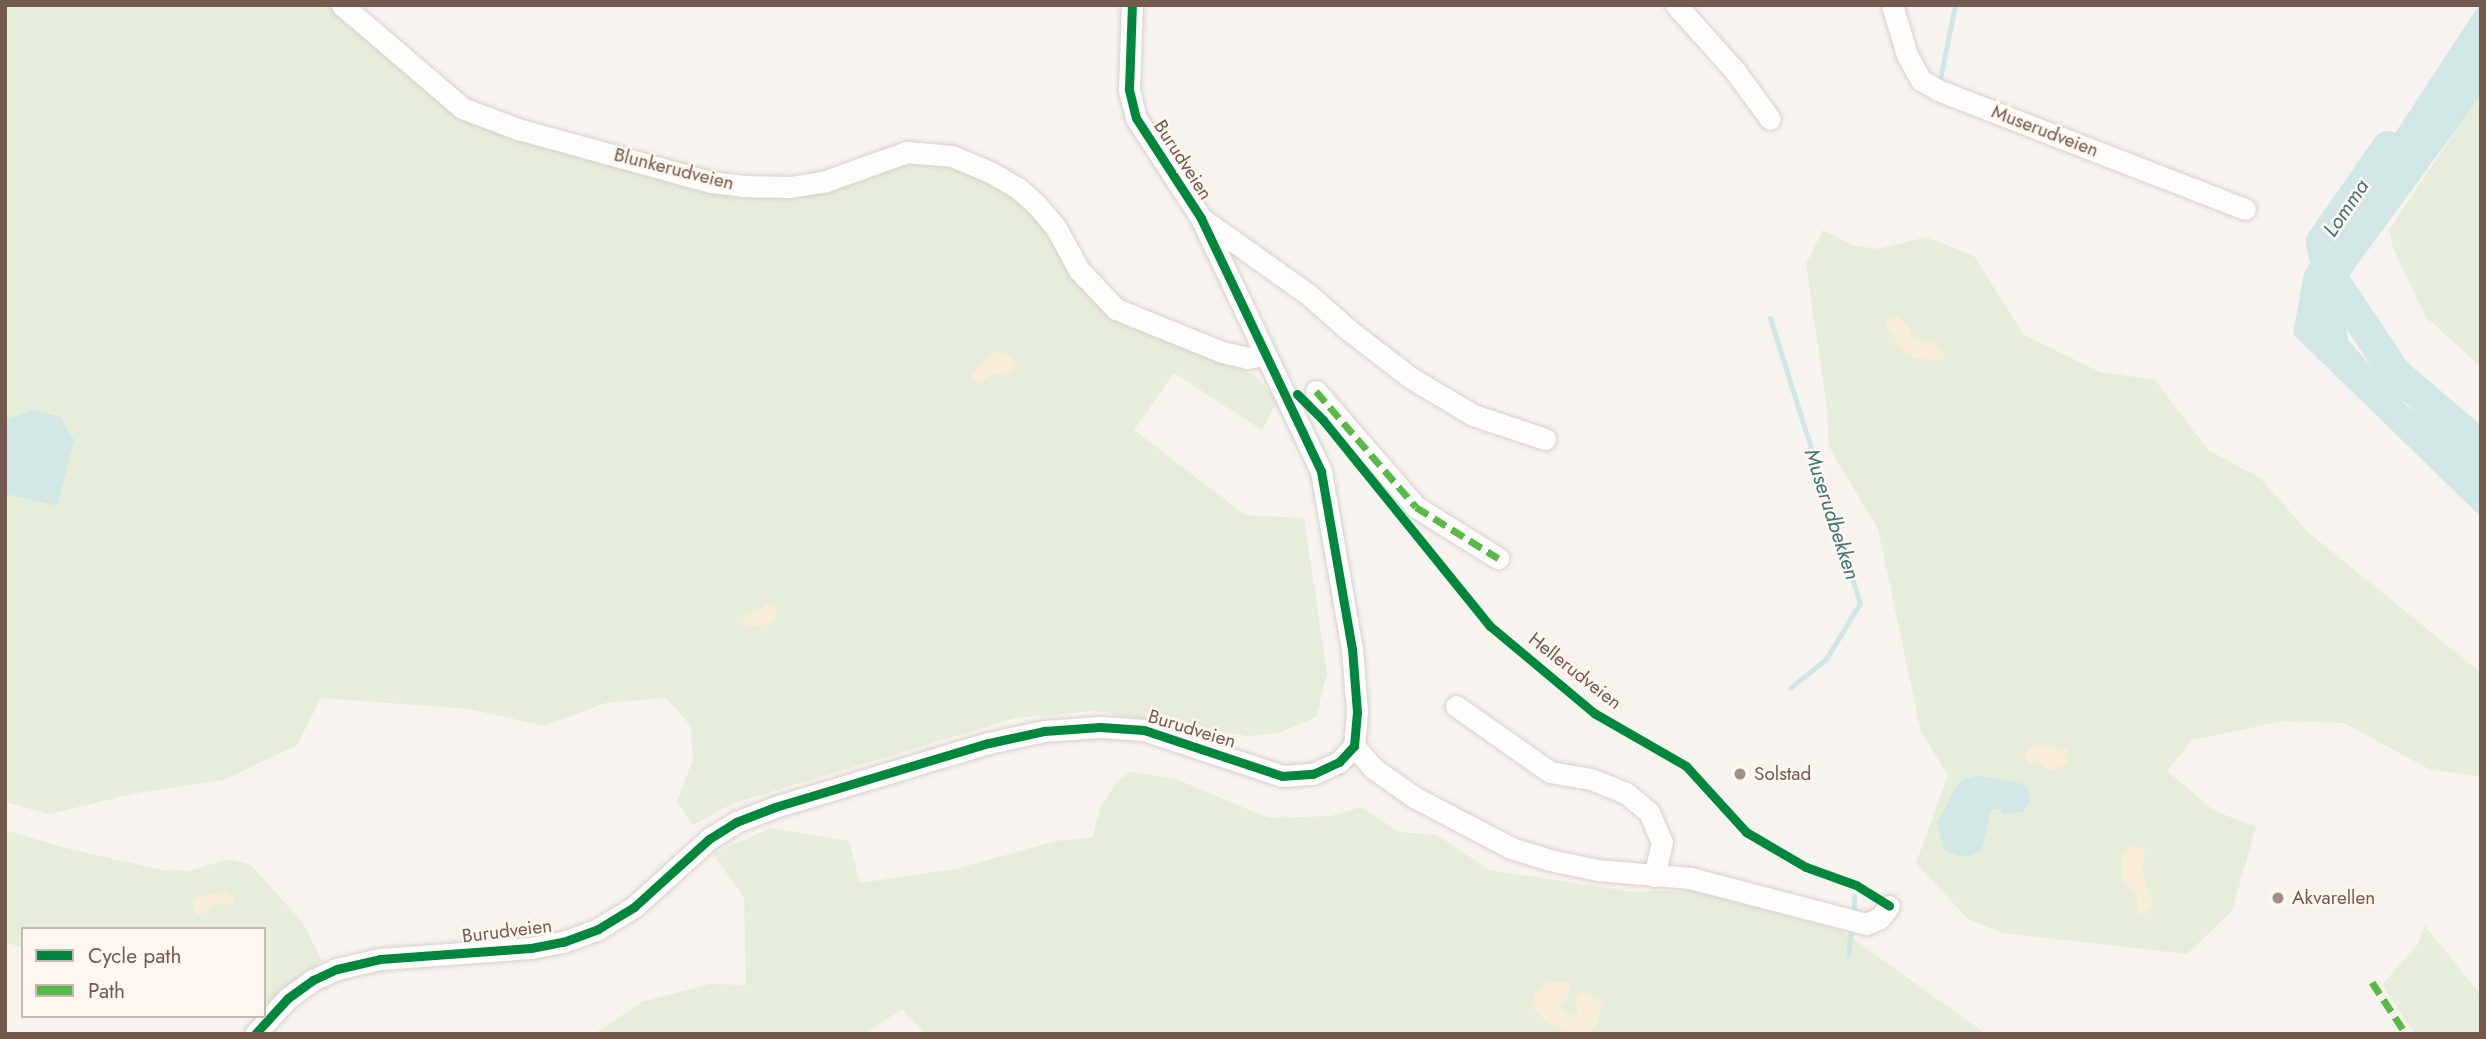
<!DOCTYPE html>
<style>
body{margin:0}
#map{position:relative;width:2486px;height:1039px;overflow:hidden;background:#f7f3ee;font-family:Jost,sans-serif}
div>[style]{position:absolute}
.green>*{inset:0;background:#e6edda}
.sand>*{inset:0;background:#f7edd9}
.water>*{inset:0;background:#d0e7e6}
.stream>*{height:5px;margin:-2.5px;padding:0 2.5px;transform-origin:2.5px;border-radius:2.5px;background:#d0e7e6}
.river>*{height:32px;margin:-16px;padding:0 16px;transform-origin:16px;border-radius:16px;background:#d0e7e6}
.roads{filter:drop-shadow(0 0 2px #d6d0cc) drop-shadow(0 0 2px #d6d0cc)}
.minor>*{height:21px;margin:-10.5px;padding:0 10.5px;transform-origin:10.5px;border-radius:10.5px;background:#fefdfc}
.quiet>*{height:7px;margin-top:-3.5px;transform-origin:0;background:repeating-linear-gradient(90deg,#58b947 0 14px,transparent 0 21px)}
.cycleway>*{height:9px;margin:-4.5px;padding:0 4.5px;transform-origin:4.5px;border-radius:4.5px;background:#00873e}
.dots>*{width:19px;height:19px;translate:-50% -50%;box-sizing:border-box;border:4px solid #fef7f0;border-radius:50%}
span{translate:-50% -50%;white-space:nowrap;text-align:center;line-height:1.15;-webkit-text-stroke:5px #fef7f0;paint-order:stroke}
.street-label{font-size:19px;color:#74594f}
.poi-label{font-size:19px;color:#74594f}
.left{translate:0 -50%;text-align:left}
.water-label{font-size:21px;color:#437477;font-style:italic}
.frame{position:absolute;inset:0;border:7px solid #74594f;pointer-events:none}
.legend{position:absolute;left:21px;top:927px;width:245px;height:91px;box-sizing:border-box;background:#fef7f0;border:2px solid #c7b8b0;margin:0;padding:9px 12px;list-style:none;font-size:21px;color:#74594f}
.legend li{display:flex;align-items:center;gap:14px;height:35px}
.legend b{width:35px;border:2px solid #c7b8b0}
</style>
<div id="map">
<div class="green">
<div style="clip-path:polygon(11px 5px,329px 5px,483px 126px,718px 191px,914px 159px,956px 161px,1018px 188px,1097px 304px,1256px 376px,1277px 401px,1262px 430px,1174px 373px,1134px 430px,1245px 515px,1304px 518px,1327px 673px,1316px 717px,1279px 733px,1248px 736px,1094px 711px,1015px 718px,734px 803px,693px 825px,677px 802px,693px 759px,690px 725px,666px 698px,606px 703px,544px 726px,469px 709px,321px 698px,297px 745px,224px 780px,137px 793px,49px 814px,5px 802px,5px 494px,57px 506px,7px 418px,5px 420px,5px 14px)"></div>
<div style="clip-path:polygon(2481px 93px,2481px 367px,2426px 317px,2393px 248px,2389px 230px)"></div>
<div style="clip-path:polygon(1823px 230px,1852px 245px,1877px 249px,1927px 237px,1974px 256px,2024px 335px,2100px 372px,2155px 380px,2208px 450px,2260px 478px,2309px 533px,2481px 673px,2481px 777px,2429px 769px,2344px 723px,2284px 721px,2192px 740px,2167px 771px,2215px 811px,2256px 827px,2232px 911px,2187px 954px,2003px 933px,1968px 919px,1916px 863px,1948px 775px,1921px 732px,1878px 529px,1829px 447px,1826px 401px,1806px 264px)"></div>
<div style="clip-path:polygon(1130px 772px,1176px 779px,1268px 818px,1331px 816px,1361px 807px,1399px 832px,1437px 835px,1489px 870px,1633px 892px,1692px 890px,1842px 931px,1986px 1034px,926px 1034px,902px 1009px,865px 1034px,594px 1034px,642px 1002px,710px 984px,746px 985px,744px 898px,713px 854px,770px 828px,849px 841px,860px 883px,955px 869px,1057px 841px,1093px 837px,1100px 807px,1117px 782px)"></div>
<div style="clip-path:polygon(5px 830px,65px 848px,162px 870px,190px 871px,228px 859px,251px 865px,303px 923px,322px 961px,286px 986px,264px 1007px,264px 929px,23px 929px,23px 948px,5px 942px)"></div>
<div style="clip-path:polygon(2424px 925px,2481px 995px,2481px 1034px,2415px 1034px,2382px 985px,2418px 944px)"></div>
</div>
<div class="sand">
<div style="clip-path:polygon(1898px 316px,1906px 323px,1914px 340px,1931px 342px,1943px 351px,1945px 358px,1935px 361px,1906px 356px,1885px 324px,1890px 318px)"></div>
<div style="clip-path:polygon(992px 352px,1006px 353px,1013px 359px,1016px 367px,1013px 372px,992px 374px,979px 383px,972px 380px,972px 373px)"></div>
<div style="clip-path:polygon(768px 604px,774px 605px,777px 612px,770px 624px,749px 627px,743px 624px,744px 613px,759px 611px)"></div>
<div style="clip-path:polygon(2035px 746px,2067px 749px,2068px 764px,2051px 771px,2042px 764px,2030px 763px,2025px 759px,2026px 752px)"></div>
<div style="clip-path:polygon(2131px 846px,2142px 848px,2146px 854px,2141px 869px,2153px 903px,2145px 915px,2138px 913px,2136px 896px,2124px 884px,2122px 876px,2124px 868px,2121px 856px)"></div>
<div style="clip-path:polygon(226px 891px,235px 898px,233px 903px,214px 905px,200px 915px,195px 914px,192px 898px)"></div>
<div style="clip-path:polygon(1561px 981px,1567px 982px,1571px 990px,1561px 1008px,1568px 1015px,1577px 1015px,1576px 998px,1581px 993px,1602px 1001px,1596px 1025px,1589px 1034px,1570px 1034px,1547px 1023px,1532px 1007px,1534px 994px,1545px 983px)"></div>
</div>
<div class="water">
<div style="clip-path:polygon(2479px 5px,2481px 95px,2341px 287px,2348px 340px,2406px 405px,2481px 458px,2481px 517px,2293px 334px,2304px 273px)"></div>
<div style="clip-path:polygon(34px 410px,60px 417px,74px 440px,57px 506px,5px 494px,5px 420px)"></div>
<div style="clip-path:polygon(1978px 776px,2023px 784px,2030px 792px,2030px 800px,2024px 811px,2004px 815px,1999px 809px,1991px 810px,1982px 850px,1965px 857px,1944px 850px,1937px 822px,1960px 781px)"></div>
</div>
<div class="stream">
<div style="left:1940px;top:79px;width:76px;rotate:-78.5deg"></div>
<div style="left:1770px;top:318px;width:299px;rotate:72.5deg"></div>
<div style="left:1860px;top:603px;width:66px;rotate:121.3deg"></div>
<div style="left:1826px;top:659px;width:46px;rotate:141.1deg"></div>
<div style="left:1854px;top:908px;width:12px;rotate:-90deg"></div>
<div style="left:1848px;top:956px;width:24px;rotate:-83deg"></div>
</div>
<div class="river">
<div style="left:2388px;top:147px;width:116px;rotate:124.8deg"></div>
<div style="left:2322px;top:242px;width:33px;rotate:78deg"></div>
<div style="left:2329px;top:274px;width:120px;rotate:56.2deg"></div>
<div style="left:2396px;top:374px;width:111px;rotate:40.3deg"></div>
</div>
<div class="roads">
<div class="minor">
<div style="left:342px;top:5px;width:158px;rotate:40.6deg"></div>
<div style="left:462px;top:108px;width:60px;rotate:20.6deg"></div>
<div style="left:518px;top:129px;width:200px;rotate:15.4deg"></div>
<div style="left:711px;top:182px;width:32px;rotate:7deg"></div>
<div style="left:743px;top:186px;width:47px;rotate:1.2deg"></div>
<div style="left:790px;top:187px;width:36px;rotate:-9deg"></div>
<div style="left:826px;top:181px;width:86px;rotate:-19.7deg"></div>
<div style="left:907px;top:152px;width:45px;rotate:5.1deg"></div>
<div style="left:952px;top:156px;width:41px;rotate:22.8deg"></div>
<div style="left:990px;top:172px;width:32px;rotate:30deg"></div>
<div style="left:1018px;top:188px;width:24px;rotate:42deg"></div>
<div style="left:1036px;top:204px;width:31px;rotate:50deg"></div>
<div style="left:1056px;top:228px;width:48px;rotate:61.3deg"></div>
<div style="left:1079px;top:270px;width:54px;rotate:46.5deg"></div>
<div style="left:1116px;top:309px;width:114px;rotate:22.1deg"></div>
<div style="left:1222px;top:352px;width:26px;rotate:13deg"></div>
<div style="left:1247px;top:358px;width:17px;rotate:-10deg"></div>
<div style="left:1676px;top:5px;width:89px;rotate:48.2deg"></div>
<div style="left:1735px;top:71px;width:59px;rotate:53.9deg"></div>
<div style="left:1892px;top:5px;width:52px;rotate:73.3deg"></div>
<div style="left:1907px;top:55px;width:29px;rotate:61deg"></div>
<div style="left:1921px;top:80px;width:20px;rotate:30deg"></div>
<div style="left:1938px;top:90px;width:329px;rotate:21.2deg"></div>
<div style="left:1205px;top:221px;width:128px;rotate:35.4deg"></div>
<div style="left:1309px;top:295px;width:55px;rotate:41.3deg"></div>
<div style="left:1350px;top:331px;width:77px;rotate:37.6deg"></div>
<div style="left:1411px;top:378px;width:72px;rotate:30.8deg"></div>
<div style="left:1473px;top:415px;width:76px;rotate:18.4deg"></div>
<div style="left:1316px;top:391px;width:153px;rotate:49.2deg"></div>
<div style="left:1416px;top:507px;width:97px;rotate:31.9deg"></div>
<div style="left:1456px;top:706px;width:115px;rotate:35.1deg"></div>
<div style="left:1550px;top:772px;width:42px;rotate:9.7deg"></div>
<div style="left:1591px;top:779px;width:38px;rotate:22deg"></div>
<div style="left:1626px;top:793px;width:30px;rotate:40deg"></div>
<div style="left:1649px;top:812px;width:33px;rotate:67deg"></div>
<div style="left:1662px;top:842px;width:35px;rotate:103deg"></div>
<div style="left:1354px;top:746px;width:29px;rotate:49deg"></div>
<div style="left:1373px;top:768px;width:50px;rotate:35.3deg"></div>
<div style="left:1414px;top:797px;width:110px;rotate:27.7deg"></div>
<div style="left:1511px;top:848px;width:41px;rotate:17.1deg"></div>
<div style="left:1550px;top:860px;width:49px;rotate:11.8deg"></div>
<div style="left:1598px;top:870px;width:92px;rotate:5deg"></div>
<div style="left:1690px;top:878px;width:182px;rotate:14.6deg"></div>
<div style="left:1866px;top:924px;width:15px;rotate:-23deg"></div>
<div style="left:1880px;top:918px;width:15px;rotate:-53deg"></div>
<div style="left:255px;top:1034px;width:49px;rotate:-47.5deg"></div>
<div style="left:288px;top:998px;width:31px;rotate:-36deg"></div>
<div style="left:313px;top:980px;width:26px;rotate:-25deg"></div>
<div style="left:337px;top:969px;width:44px;rotate:-13.1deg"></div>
<div style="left:380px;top:959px;width:151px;rotate:-4.2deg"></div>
<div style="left:531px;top:948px;width:33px;rotate:-11deg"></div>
<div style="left:563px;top:942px;width:37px;rotate:-20deg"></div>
<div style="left:598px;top:929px;width:42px;rotate:-31.4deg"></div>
<div style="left:634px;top:907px;width:101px;rotate:-42.2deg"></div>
<div style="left:709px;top:839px;width:32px;rotate:-32deg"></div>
<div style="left:736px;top:822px;width:42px;rotate:-21deg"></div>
<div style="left:775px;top:807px;width:223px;rotate:-16.7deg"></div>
<div style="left:989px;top:743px;width:56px;rotate:-12.3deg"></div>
<div style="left:1044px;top:731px;width:56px;rotate:-4.1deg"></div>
<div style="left:1100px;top:727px;width:44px;rotate:3.9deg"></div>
<div style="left:1144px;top:730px;width:145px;rotate:18.4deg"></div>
<div style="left:1282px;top:776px;width:31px;rotate:-4deg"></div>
<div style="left:1313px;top:774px;width:29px;rotate:-25deg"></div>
<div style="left:1339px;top:762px;width:22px;rotate:-47deg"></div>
<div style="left:1354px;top:746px;width:34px;rotate:-85deg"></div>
<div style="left:1357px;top:712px;width:63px;rotate:-94.5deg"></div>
<div style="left:1352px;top:649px;width:181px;rotate:-99.9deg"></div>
<div style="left:1321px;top:471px;width:280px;rotate:-115.4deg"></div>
<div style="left:1201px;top:218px;width:119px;rotate:-123deg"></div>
<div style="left:1136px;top:118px;width:30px;rotate:-104deg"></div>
<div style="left:1129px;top:89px;width:84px;rotate:-88deg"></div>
</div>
</div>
<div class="quiet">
<div style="left:1316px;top:391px;width:153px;rotate:49.2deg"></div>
<div style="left:1416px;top:507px;width:97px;rotate:31.9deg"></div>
<div style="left:2372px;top:982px;width:62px;rotate:56.8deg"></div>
</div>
<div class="cycleway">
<div style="left:1297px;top:394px;width:37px;rotate:45deg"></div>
<div style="left:1323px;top:420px;width:265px;rotate:51deg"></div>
<div style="left:1490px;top:626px;width:136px;rotate:39.9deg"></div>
<div style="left:1594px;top:713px;width:106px;rotate:29.9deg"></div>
<div style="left:1686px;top:766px;width:89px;rotate:47.7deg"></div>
<div style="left:1746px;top:832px;width:69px;rotate:30.3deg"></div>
<div style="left:1806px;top:867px;width:53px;rotate:19.8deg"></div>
<div style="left:1856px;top:885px;width:39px;rotate:32deg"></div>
<div style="left:255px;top:1034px;width:49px;rotate:-47.5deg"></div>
<div style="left:288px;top:998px;width:31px;rotate:-36deg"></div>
<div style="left:313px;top:980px;width:26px;rotate:-25deg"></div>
<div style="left:337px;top:969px;width:44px;rotate:-13.1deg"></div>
<div style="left:380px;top:959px;width:151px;rotate:-4.2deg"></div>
<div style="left:531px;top:948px;width:33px;rotate:-11deg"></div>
<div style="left:563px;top:942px;width:37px;rotate:-20deg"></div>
<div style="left:598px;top:929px;width:42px;rotate:-31.4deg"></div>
<div style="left:634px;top:907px;width:101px;rotate:-42.2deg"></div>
<div style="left:709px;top:839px;width:32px;rotate:-32deg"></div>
<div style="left:736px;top:822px;width:42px;rotate:-21deg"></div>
<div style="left:775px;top:807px;width:223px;rotate:-16.7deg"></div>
<div style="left:989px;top:743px;width:56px;rotate:-12.3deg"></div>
<div style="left:1044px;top:731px;width:56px;rotate:-4.1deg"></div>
<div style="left:1100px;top:727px;width:44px;rotate:3.9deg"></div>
<div style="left:1144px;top:730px;width:145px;rotate:18.4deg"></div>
<div style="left:1282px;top:776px;width:31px;rotate:-4deg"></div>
<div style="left:1313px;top:774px;width:29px;rotate:-25deg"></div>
<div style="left:1339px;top:762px;width:22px;rotate:-47deg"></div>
<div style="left:1354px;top:746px;width:34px;rotate:-85deg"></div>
<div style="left:1357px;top:712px;width:63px;rotate:-94.5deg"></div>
<div style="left:1352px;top:649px;width:181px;rotate:-99.9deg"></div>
<div style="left:1321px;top:471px;width:280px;rotate:-115.4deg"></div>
<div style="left:1201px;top:218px;width:119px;rotate:-123deg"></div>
<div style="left:1136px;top:118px;width:30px;rotate:-104deg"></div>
<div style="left:1129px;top:89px;width:84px;rotate:-88deg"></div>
</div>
<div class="dots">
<div style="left:1740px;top:774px;background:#a28f87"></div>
<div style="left:2278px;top:898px;background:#a28f87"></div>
</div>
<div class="street-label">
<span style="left:2045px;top:131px;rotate:21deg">Muserudveien</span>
<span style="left:1183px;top:160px;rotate:57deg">Burudveien</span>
<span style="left:674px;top:169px;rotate:14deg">Blunkerudveien</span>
<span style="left:1575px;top:671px;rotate:38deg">Hellerudveien</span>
<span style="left:1192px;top:729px;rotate:17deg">Burudveien</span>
<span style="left:507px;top:931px;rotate:-7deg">Burudveien</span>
</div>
<div class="poi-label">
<span class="left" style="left:1754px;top:774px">Solstad</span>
<span class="left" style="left:2292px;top:898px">Akvarellen</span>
</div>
<div class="water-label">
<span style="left:2346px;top:208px;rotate:-56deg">Lomma</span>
<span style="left:1832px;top:514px;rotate:72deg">Muserudbekken</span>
</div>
<div class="frame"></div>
<ul class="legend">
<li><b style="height:9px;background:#00873e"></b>Cycle path</li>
<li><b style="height:9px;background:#58b947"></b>Path</li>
</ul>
</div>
